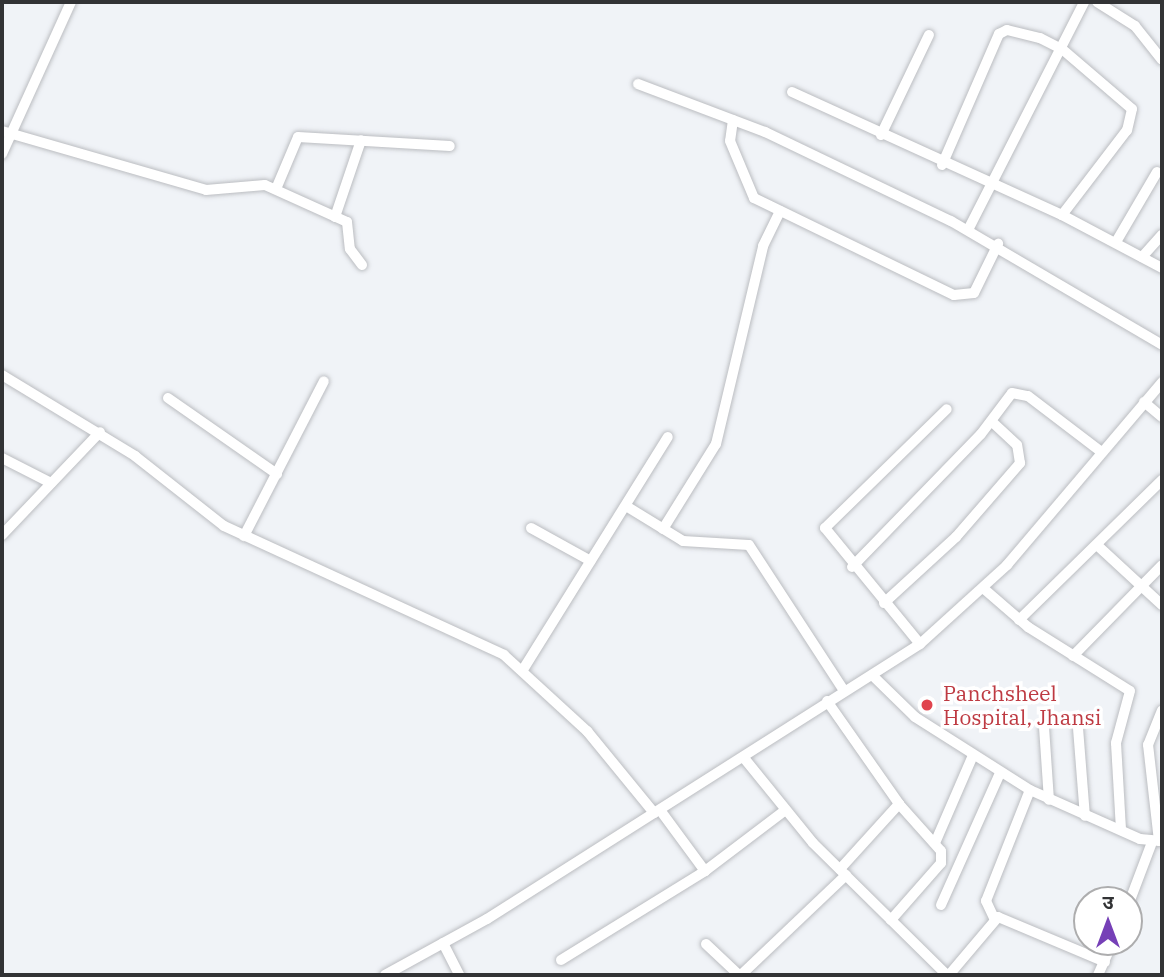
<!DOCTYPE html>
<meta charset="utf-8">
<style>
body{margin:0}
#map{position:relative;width:1164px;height:977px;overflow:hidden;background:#f0f3f7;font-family:"IBM Plex Serif","Noto Sans Devanagari",serif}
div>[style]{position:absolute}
.roads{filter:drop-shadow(0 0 2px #bbbdc1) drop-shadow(0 0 2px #bbbdc1)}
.street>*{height:10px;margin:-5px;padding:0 5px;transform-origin:5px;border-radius:5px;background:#fff}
.dots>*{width:19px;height:19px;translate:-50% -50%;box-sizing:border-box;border:4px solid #fff;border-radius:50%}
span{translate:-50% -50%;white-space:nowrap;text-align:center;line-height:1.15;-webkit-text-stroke:7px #fff;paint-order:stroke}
.health-label{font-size:21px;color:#be3a42}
.left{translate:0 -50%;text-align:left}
.frame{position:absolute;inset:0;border:4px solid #323335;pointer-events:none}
.north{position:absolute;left:1073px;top:886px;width:70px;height:70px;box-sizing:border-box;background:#fff;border:2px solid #adadae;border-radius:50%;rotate:0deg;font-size:19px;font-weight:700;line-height:28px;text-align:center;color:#323335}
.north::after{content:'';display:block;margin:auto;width:24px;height:32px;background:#7640b7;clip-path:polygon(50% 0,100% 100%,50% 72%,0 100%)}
</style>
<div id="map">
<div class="roads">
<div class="street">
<div style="left:1097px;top:2px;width:45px;rotate:32.3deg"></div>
<div style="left:1135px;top:26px;width:43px;rotate:51.5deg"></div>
<div style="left:638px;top:84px;width:136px;rotate:20.7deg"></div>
<div style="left:765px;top:132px;width:206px;rotate:25.6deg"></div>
<div style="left:951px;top:221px;width:245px;rotate:30.4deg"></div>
<div style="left:792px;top:92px;width:297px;rotate:24.5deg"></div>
<div style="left:1062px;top:215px;width:113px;rotate:27.9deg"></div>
<div style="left:733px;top:120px;width:21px;rotate:98deg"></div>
<div style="left:730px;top:141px;width:62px;rotate:67.2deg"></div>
<div style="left:754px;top:198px;width:222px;rotate:25.9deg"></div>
<div style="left:954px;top:295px;width:20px;rotate:-6deg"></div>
<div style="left:974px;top:293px;width:55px;rotate:-63.9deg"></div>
<div style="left:2px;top:131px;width:212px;rotate:16.1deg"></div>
<div style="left:206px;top:190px;width:59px;rotate:-4.8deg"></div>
<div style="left:265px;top:185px;width:90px;rotate:24.3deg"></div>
<div style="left:347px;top:222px;width:27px;rotate:84deg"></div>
<div style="left:350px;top:249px;width:20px;rotate:53deg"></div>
<div style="left:881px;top:135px;width:111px;rotate:-64.4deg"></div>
<div style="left:2px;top:154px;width:167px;rotate:-65.6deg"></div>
<div style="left:942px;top:165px;width:143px;rotate:-66.5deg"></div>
<div style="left:999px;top:34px;width:9px;rotate:-27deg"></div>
<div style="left:1007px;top:30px;width:34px;rotate:14deg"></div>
<div style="left:1040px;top:38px;width:25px;rotate:27deg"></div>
<div style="left:1062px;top:49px;width:92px;rotate:40.6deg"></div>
<div style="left:1132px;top:109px;width:22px;rotate:103deg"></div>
<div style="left:1127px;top:130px;width:107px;rotate:127.4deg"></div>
<div style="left:276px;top:189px;width:56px;rotate:-67.1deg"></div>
<div style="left:298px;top:137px;width:152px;rotate:3.4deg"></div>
<div style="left:335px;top:217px;width:81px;rotate:-71.3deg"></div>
<div style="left:968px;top:230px;width:256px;rotate:-63deg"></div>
<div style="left:1116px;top:242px;width:81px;rotate:-59.6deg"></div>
<div style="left:1142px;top:257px;width:30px;rotate:-48deg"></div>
<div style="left:2px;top:375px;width:156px;rotate:31.3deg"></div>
<div style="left:135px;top:456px;width:113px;rotate:38.2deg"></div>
<div style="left:224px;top:526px;width:308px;rotate:24.7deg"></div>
<div style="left:504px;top:655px;width:113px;rotate:42.5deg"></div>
<div style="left:587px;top:731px;width:106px;rotate:50.7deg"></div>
<div style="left:168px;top:398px;width:133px;rotate:34.9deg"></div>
<div style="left:1144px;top:402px;width:23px;rotate:40deg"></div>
<div style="left:2px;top:458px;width:55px;rotate:27deg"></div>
<div style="left:626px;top:506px;width:67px;rotate:31.6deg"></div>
<div style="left:683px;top:541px;width:66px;rotate:3.5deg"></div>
<div style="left:749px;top:545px;width:174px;rotate:56.9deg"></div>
<div style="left:531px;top:528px;width:68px;rotate:28.8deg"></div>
<div style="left:663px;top:529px;width:100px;rotate:-58.1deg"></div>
<div style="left:716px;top:444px;width:204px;rotate:-76.6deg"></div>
<div style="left:763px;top:246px;width:39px;rotate:-64deg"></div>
<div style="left:2px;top:535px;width:142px;rotate:-46.4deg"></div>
<div style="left:244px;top:536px;width:174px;rotate:-62.7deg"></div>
<div style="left:1098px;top:546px;width:87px;rotate:42.7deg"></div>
<div style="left:852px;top:567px;width:185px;rotate:-45.9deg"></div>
<div style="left:981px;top:434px;width:51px;rotate:-52.9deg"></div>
<div style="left:1012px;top:393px;width:16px;rotate:11deg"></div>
<div style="left:1028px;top:396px;width:89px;rotate:37.3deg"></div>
<div style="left:983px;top:588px;width:60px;rotate:40.9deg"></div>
<div style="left:1028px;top:627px;width:120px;rotate:32.1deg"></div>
<div style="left:1130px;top:691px;width:54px;rotate:105.1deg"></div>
<div style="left:1116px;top:743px;width:87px;rotate:86.7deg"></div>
<div style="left:884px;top:603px;width:98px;rotate:-42.5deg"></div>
<div style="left:956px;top:537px;width:98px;rotate:-49.1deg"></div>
<div style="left:1020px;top:463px;width:18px;rotate:-99deg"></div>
<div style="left:1017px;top:445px;width:34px;rotate:-137deg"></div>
<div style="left:1019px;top:620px;width:200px;rotate:-44.4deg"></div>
<div style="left:920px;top:644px;width:150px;rotate:-129.3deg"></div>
<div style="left:825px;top:528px;width:170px;rotate:-44.3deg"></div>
<div style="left:1073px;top:656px;width:127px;rotate:-45.6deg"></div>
<div style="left:524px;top:668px;width:272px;rotate:-58.1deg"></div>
<div style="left:872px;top:675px;width:60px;rotate:44.3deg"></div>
<div style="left:915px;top:717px;width:136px;rotate:32.4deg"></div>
<div style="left:1030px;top:790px;width:120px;rotate:24deg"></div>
<div style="left:1140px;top:839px;width:22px;rotate:5deg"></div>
<div style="left:827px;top:701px;width:126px;rotate:55deg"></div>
<div style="left:899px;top:804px;width:63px;rotate:48.2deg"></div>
<div style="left:941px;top:851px;width:12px;rotate:90deg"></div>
<div style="left:941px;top:863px;width:76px;rotate:131.3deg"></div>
<div style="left:1044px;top:727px;width:73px;rotate:86.1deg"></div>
<div style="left:1078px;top:728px;width:88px;rotate:85.5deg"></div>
<div style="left:744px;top:758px;width:109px;rotate:50.9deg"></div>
<div style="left:813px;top:843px;width:188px;rotate:44.6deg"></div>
<div style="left:660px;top:810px;width:76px;rotate:53.6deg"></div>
<div style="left:1159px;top:841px;width:97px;rotate:-96.5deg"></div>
<div style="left:1148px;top:745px;width:37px;rotate:-68deg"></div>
<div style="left:935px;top:843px;width:96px;rotate:-66.6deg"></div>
<div style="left:840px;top:869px;width:88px;rotate:-47.8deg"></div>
<div style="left:1129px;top:903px;width:65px;rotate:-69.3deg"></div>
<div style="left:941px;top:905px;width:145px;rotate:-65.9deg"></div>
<div style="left:994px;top:918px;width:19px;rotate:-115deg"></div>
<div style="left:986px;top:901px;width:119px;rotate:-68.4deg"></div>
<div style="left:443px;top:943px;width:36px;rotate:63deg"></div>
<div style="left:706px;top:944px;width:45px;rotate:43.2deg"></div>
<div style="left:561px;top:960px;width:169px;rotate:-31.7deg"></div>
<div style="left:705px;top:871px;width:99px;rotate:-37.2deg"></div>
<div style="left:385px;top:975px;width:116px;rotate:-28.8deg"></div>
<div style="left:487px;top:919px;width:513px;rotate:-32.42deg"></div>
<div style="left:920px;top:644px;width:118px;rotate:-42.2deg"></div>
<div style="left:1007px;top:565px;width:240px;rotate:-49.7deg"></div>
<div style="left:741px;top:975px;width:145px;rotate:-43.6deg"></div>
<div style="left:949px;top:975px;width:76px;rotate:-49.8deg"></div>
<div style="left:998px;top:917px;width:116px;rotate:22.8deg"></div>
<div style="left:1098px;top:975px;width:36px;rotate:-66deg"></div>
</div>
</div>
<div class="dots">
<div style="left:927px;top:705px;background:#e0444e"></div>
</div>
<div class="health-label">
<span class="left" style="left:943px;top:705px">Panchsheel<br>Hospital, Jhansi</span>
</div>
<div class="frame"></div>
<div class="north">उ</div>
</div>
